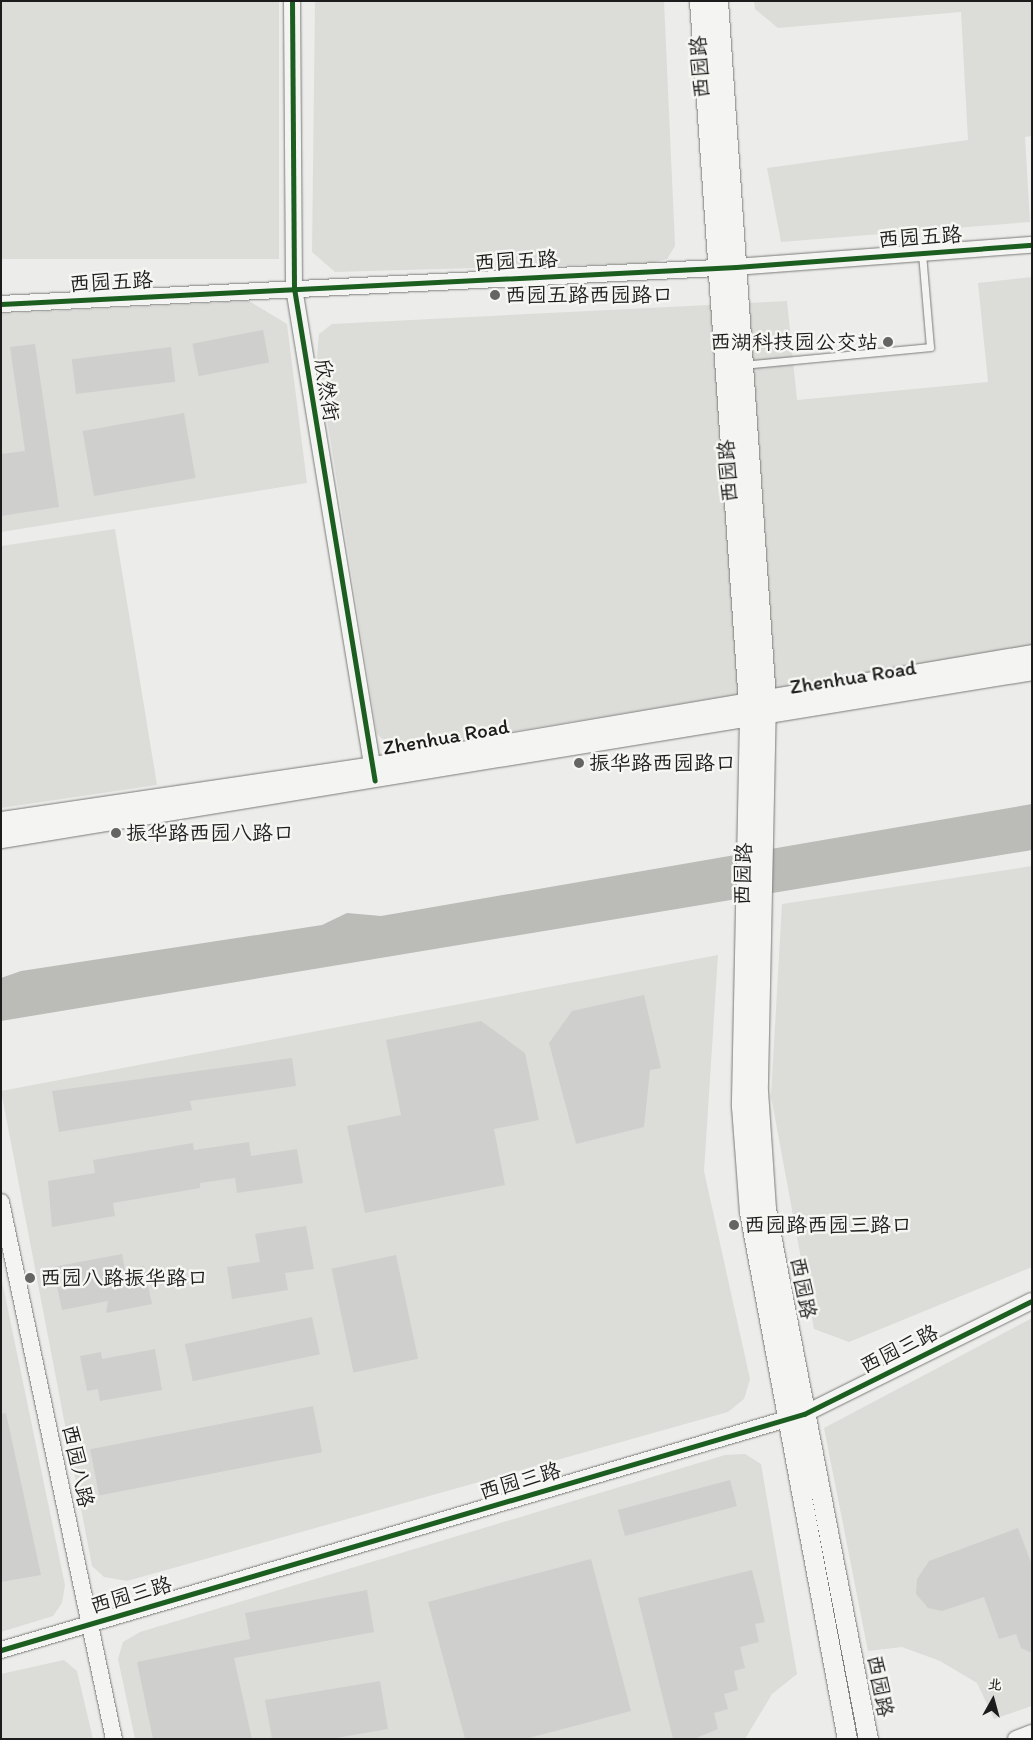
<!DOCTYPE html>
<meta charset="utf-8">
<style>
body{margin:0}
#map{position:relative;width:1033px;height:1740px;overflow:hidden;background:#ececea;font-family:Itim,"LXGW WenKai TC",sans-serif}
div>[style]{position:absolute}
.built>*{inset:0;background:#dcdcd9;transform-origin:0 0}
.water>*{inset:0;background:#bbbbb8}
.building>*{inset:0;background:#cfcfce;transform-origin:0 0}
.roads{filter:drop-shadow(0 0 1px #7a7a79) drop-shadow(0 0 1px #7a7a79)}
.service>*{height:7px;margin:-3.5px;padding:0 3.5px;transform-origin:3.5px;border-radius:3.5px;background:#f4f4f2}
.tertiary>*{height:16px;margin:-8px;padding:0 8px;transform-origin:8px;border-radius:8px;background:#f4f4f2}
.secondary>*{height:19px;margin:-9.5px;padding:0 9.5px;transform-origin:9.5px;border-radius:9.5px;background:#f4f4f2}
.cycleway>*{height:5px;margin:-2.5px;padding:0 2.5px;transform-origin:2.5px;border-radius:2.5px;background:#1b5e20}
.dots>*{width:14px;height:14px;translate:-50% -50%;box-sizing:border-box;border:2px solid #f6f6f2;border-radius:50%}
span{translate:-50% -50%;white-space:nowrap;text-align:center;line-height:1.15;-webkit-text-stroke:5px #f6f6f2;paint-order:stroke}
.street-label{font-size:21px;color:#1c1c1c}
.poi-label{font-size:21px;color:#1c1c1c}
.left{translate:0 -50%;text-align:left}
.right{translate:-100% -50%;text-align:right}
.frame{position:absolute;inset:0;border:2px solid #1c1c1c;pointer-events:none}
.north{position:absolute;left:968px;top:1675px;width:50px;height:50px;-webkit-text-stroke:4px #f6f6f2;paint-order:stroke;rotate:7deg;font-size:14px;font-weight:700;line-height:20px;text-align:center;color:#1c1c1c}
.north::after{content:'';display:block;margin:auto;width:18px;height:22px;background:#1c1c1c;clip-path:polygon(50% 0,100% 100%,50% 72%,0 100%)}
</style>
<div id="map">
<div class="built">
<div style="left:1px;top:1px;width:278px;height:258px"></div>
<div style="clip-path:polygon(315px 1px,664px 1px,675px 246px,667px 259px,652px 263px,335px 272px,312px 252px)"></div>
<div style="clip-path:polygon(754px 1px,1032px 1px,1032px 136px,1025px 137px,1030px 222px,781px 242px,767px 168px,968px 140px,961px 12px,778px 28px,755px 9px)"></div>
<div style="clip-path:polygon(1032px 277px,1032px 646px,412px 748px,391px 747px,377px 734px,317px 356px,319px 334px,332px 324px,787px 301px,797px 400px,988px 382px,978px 283px)"></div>
<div style="clip-path:polygon(249px 301px,287px 324px,307px 483px,1px 532px,1px 314px)"></div>
<div style="clip-path:polygon(115px 529px,157px 785px,1px 808px,1px 546px)"></div>
<div style="clip-path:polygon(1032px 866px,1032px 1267px,849px 1342px,814px 1329px,771px 1096px,782px 904px)"></div>
<div style="clip-path:polygon(718px 955px,704px 1171px,750px 1379px,744px 1399px,728px 1412px,127px 1581px,104px 1577px,92px 1566px,1px 1091px)"></div>
<div style="clip-path:polygon(1px 1276px,65px 1585px,62px 1603px,53px 1616px,1px 1632px)"></div>
<div style="clip-path:polygon(1032px 1318px,1032px 1706px,994px 1719px,977px 1683px,940px 1661px,902px 1647px,868px 1651px,824px 1428px)"></div>
<div style="clip-path:polygon(745px 1454px,761px 1464px,797px 1674px,772px 1694px,745px 1739px,135px 1739px,118px 1659px,123px 1642px,140px 1632px,725px 1455px)"></div>
<div style="clip-path:polygon(64px 1660px,77px 1671px,93px 1739px,1px 1739px,1px 1674px)"></div>
</div>
<div class="water">
<div style="clip-path:polygon(1032px 804px,1032px 850px,1px 1021px,1px 978px,21px 971px,322px 925px,347px 913px,381px 916px)"></div>
</div>
<div class="building">
<div style="left:263px;top:330px;width:33px;height:72px;rotate:79deg"></div>
<div style="clip-path:polygon(35px 344px,59px 507px,1px 516px,1px 454px,25px 451px,10px 347px)"></div>
<div style="left:171px;top:347px;width:35px;height:100px;rotate:83deg"></div>
<div style="left:184px;top:413px;width:66px;height:103px;rotate:80deg"></div>
<div style="clip-path:polygon(644px 995px,661px 1068px,650px 1070px,644px 1127px,576px 1144px,549px 1043px,572px 1011px)"></div>
<div style="clip-path:polygon(481px 1021px,525px 1053px,539px 1120px,494px 1129px,505px 1185px,365px 1213px,347px 1126px,401px 1115px,386px 1040px)"></div>
<div style="clip-path:polygon(292px 1058px,296px 1086px,190px 1101px,192px 1110px,59px 1132px,52px 1091px)"></div>
<div style="clip-path:polygon(249px 1142px,251px 1156px,297px 1149px,303px 1183px,237px 1193px,235px 1178px,200px 1183px,200px 1188px,113px 1203px,115px 1216px,52px 1227px,48px 1181px,95px 1173px,93px 1160px,193px 1143px,194px 1150px)"></div>
<div style="clip-path:polygon(306px 1226px,314px 1269px,285px 1273px,288px 1290px,232px 1299px,227px 1267px,260px 1262px,255px 1234px)"></div>
<div style="clip-path:polygon(122px 1254px,125px 1270px,144px 1266px,152px 1304px,106px 1313px,108px 1301px,62px 1310px,53px 1267px)"></div>
<div style="left:396px;top:1255px;width:106px;height:66px;rotate:78deg"></div>
<div style="left:312px;top:1317px;width:38px;height:130px;rotate:78deg"></div>
<div style="clip-path:polygon(155px 1349px,162px 1390px,100px 1401px,98px 1389px,87px 1391px,80px 1356px,101px 1352px,102px 1359px)"></div>
<div style="left:313px;top:1406px;width:47px;height:227px;rotate:79deg"></div>
<div style="clip-path:polygon(6px 1413px,41px 1575px,1px 1582px,1px 1414px)"></div>
<div style="left:730px;top:1480px;width:27px;height:116px;rotate:75deg"></div>
<div style="clip-path:polygon(1018px 1528px,1032px 1565px,1032px 1653px,1021px 1648px,1016px 1634px,999px 1639px,984px 1597px,942px 1611px,928px 1608px,916px 1594px,917px 1579px,929px 1561px)"></div>
<div style="clip-path:polygon(591px 1559px,631px 1711px,525px 1739px,465px 1739px,428px 1602px)"></div>
<div style="clip-path:polygon(752px 1570px,765px 1622px,755px 1624px,759px 1642px,740px 1647px,745px 1668px,734px 1671px,738px 1690px,724px 1694px,728px 1709px,714px 1713px,718px 1729px,694px 1739px,673px 1739px,638px 1598px)"></div>
<div style="clip-path:polygon(367px 1590px,374px 1632px,234px 1658px,252px 1739px,153px 1739px,137px 1662px,250px 1639px,245px 1613px)"></div>
<div style="clip-path:polygon(380px 1681px,388px 1729px,330px 1739px,272px 1739px,265px 1700px)"></div>
</div>
<div class="roads">
<div class="service">
<div style="left:743px;top:365px;width:188px;rotate:-5.5deg"></div>
<div style="left:930px;top:347px;width:93px;rotate:-94.9deg"></div>
</div>
<div class="tertiary">
<div style="left:292px;top:1px;width:287px;rotate:89.6deg"></div>
<div style="left:294px;top:288px;width:496px;rotate:80.7deg"></div>
<div style="left:1px;top:304px;width:736px;rotate:-2.88deg"></div>
<div style="left:736px;top:267px;width:297px;rotate:-4.3deg"></div>
<div style="left:1px;top:1202px;width:549px;rotate:78.12deg"></div>
<div style="left:1px;top:1650px;width:837px;rotate:-16.38deg"></div>
<div style="left:804px;top:1414px;width:254px;rotate:-26.4deg"></div>
<div style="left:1016px;top:1739px;width:17px;rotate:-21deg"></div>
</div>
<div class="secondary">
<div style="left:699px;top:1px;width:718px;rotate:86.01deg"></div>
<div style="left:749px;top:717px;width:389px;rotate:91.2deg"></div>
<div style="left:741px;top:1106px;width:106px;rotate:85.7deg"></div>
<div style="left:749px;top:1212px;width:536px;rotate:79.47deg"></div>
<div style="left:718px;top:1px;width:700px;rotate:86.07deg"></div>
<div style="left:766px;top:699px;width:392px;rotate:91.2deg"></div>
<div style="left:758px;top:1091px;width:118px;rotate:86.1deg"></div>
<div style="left:766px;top:1209px;width:540px;rotate:79.11deg"></div>
<div style="left:1px;top:821px;width:376px;rotate:-8.4deg"></div>
<div style="left:373px;top:766px;width:668px;rotate:-9.65deg"></div>
<div style="left:1px;top:838px;width:1045px;rotate:-9.25deg"></div>
</div>
</div>
<div class="cycleway">
<div style="left:292px;top:1px;width:287px;rotate:89.6deg"></div>
<div style="left:294px;top:288px;width:499px;rotate:80.7deg"></div>
<div style="left:1px;top:304px;width:736px;rotate:-2.88deg"></div>
<div style="left:736px;top:267px;width:297px;rotate:-4.3deg"></div>
<div style="left:1px;top:1650px;width:837px;rotate:-16.38deg"></div>
<div style="left:804px;top:1414px;width:254px;rotate:-26.4deg"></div>
</div>
<div class="dots">
<div style="left:495px;top:295px;background:#656564"></div>
<div style="left:888px;top:342px;background:#656564"></div>
<div style="left:579px;top:763px;background:#656564"></div>
<div style="left:116px;top:833px;background:#656564"></div>
<div style="left:734px;top:1225px;background:#656564"></div>
<div style="left:30px;top:1278px;background:#656564"></div>
</div>
<div class="street-label">
<span style="left:700px;top:67px;rotate:-94deg">西园路</span>
<span style="left:920px;top:237px;rotate:-4deg">西园五路</span>
<span style="left:516px;top:261px;rotate:-3deg">西园五路</span>
<span style="left:111px;top:282px;rotate:-3deg">西园五路</span>
<span style="left:327px;top:390px;rotate:81deg">欣然街</span>
<span style="left:728px;top:471px;rotate:-94deg">西园路</span>
<span style="left:853px;top:677px;rotate:-9deg">Zhenhua Road</span>
<span style="left:446px;top:737px;rotate:-10deg">Zhenhua Road</span>
<span style="left:743px;top:874px;rotate:-88deg">西园路</span>
<span style="left:803px;top:1288px;rotate:79deg">西园路</span>
<span style="left:899px;top:1349px;rotate:-26deg">西园三路</span>
<span style="left:78px;top:1466px;rotate:78deg">西园八路</span>
<span style="left:520px;top:1481px;rotate:-16deg">西园三路</span>
<span style="left:131px;top:1595px;rotate:-16deg">西园三路</span>
<span style="left:880px;top:1686px;rotate:79deg">西园路</span>
</div>
<div class="poi-label">
<span class="left" style="left:505px;top:295px">西园五路西园路口</span>
<span class="right" style="left:878px;top:342px">西湖科技园公交站</span>
<span class="left" style="left:589px;top:763px">振华路西园路口</span>
<span class="left" style="left:126px;top:833px">振华路西园八路口</span>
<span class="left" style="left:744px;top:1225px">西园路西园三路口</span>
<span class="left" style="left:40px;top:1278px">西园八路振华路口</span>
</div>
<div class="frame"></div>
<div class="north">北</div>
</div>
